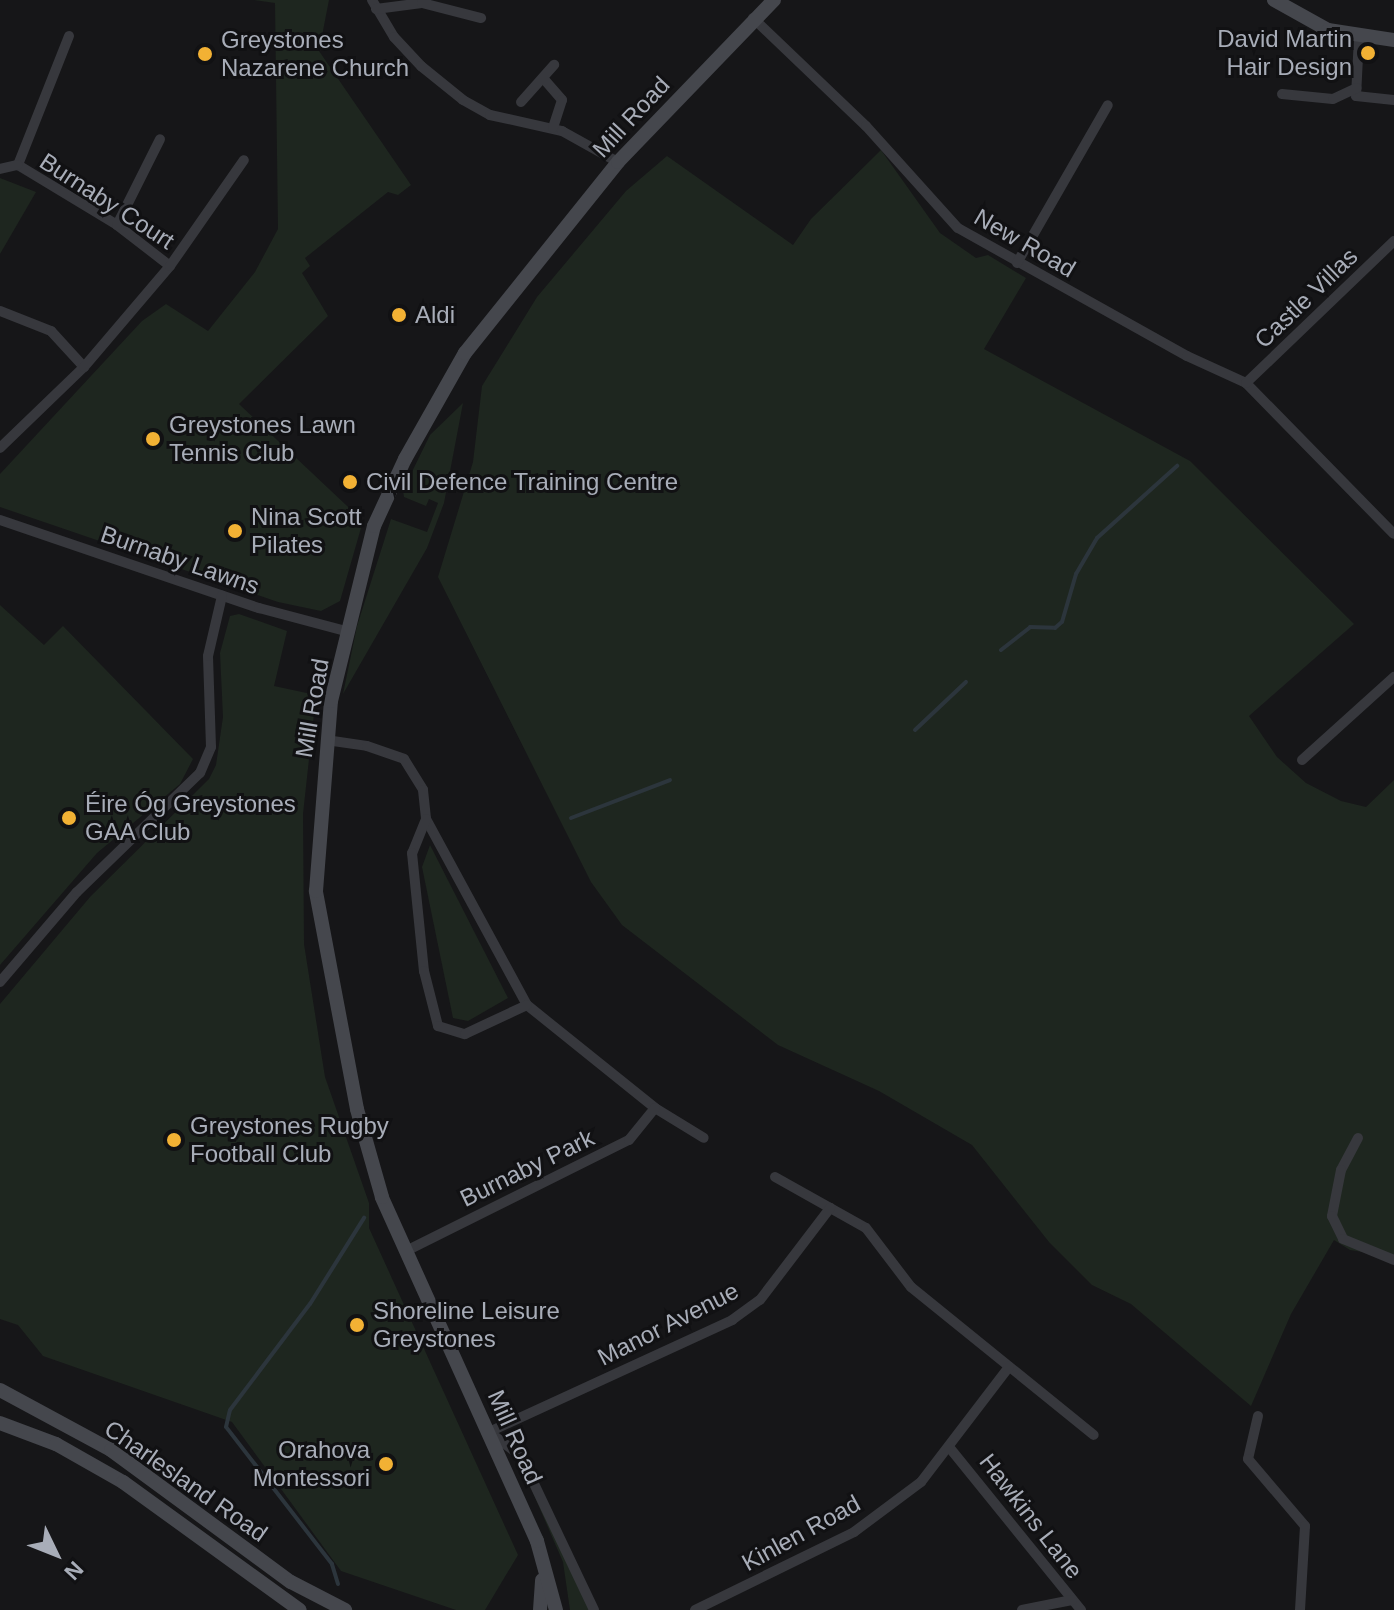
<!DOCTYPE html>
<meta charset="utf-8">
<style>
body{margin:0}
#map{position:relative;width:1394px;height:1610px;overflow:hidden;background:#161618;font-family:Helvetica,sans-serif}
div>[style]{position:absolute}
.green>*{inset:0;background:#1e261f}
.stream>*{height:4px;margin:-2px;padding:0 2px;transform-origin:2px;border-radius:2px;background:#2c353c}
.street>*{height:10px;margin:-5px;padding:0 5px;transform-origin:5px;border-radius:5px;background:#37383d}
.secondary>*{height:14px;margin:-7px;padding:0 7px;transform-origin:7px;border-radius:7px;background:#45474d}
.dots>*{width:22px;height:22px;translate:-50% -50%;box-sizing:border-box;border:4px solid #111113;border-radius:50%}
span{translate:-50% -50%;white-space:nowrap;text-align:center;line-height:1.15;-webkit-text-stroke:6px #111113;paint-order:stroke}
.poi-label{font-size:24px;color:#a8adb8}
.right{translate:-100% -50%;text-align:right}
.left{translate:0 -50%;text-align:left}
.street-label{font-size:24px;color:#a8adb8}
.north{position:absolute;left:16px;top:1514px;width:80px;height:80px;-webkit-text-stroke:6px #111113;paint-order:stroke;rotate:133deg;font-size:22px;font-weight:700;line-height:32px;text-align:center;color:#a8adb8}
.north::after{content:'';display:block;margin:auto;width:28px;height:36px;background:#a8adb8;clip-path:polygon(50% 0,100% 100%,50% 72%,0 100%)}
</style>
<div id="map">
<div class="green">
<div style="clip-path:polygon(254px 0,329px 0,319px 51px,411px 185px,398px 195px,388px 192px,305px 258px,310px 266px,302px 273px,328px 316px,239px 404px,363px 521px,340px 601px,321px 611px,278px 602px,0 507px,0 474px,142px 321px,166px 304px,208px 331px,255px 272px,278px 229px,275px 3px)"></div>
<div style="clip-path:polygon(881px 150px,940px 233px,976px 258px,988px 255px,1026px 278px,984px 349px,1190px 461px,1354px 624px,1249px 716px,1277px 757px,1306px 783px,1341px 801px,1366px 807px,1394px 780px,1394px 1257px,1350px 1250px,1334px 1240px,1291px 1314px,1251px 1406px,1131px 1304px,1092px 1285px,1049px 1242px,972px 1145px,879px 1091px,778px 1045px,622px 925px,591px 882px,438px 577px,473px 462px,482px 386px,537px 297px,626px 191px,667px 156px,793px 245px,811px 219px)"></div>
<div style="clip-path:polygon(0 178px,36px 192px,0 254px)"></div>
<div style="clip-path:polygon(463px 403px,444px 503px,427px 548px,343px 694px,357px 626px,391px 519px,427px 532px,438px 503px,429px 499px,426px 506px,404px 497px,403px 490px,430px 435px)"></div>
<div style="clip-path:polygon(0 605px,44px 645px,63px 626px,193px 759px,180px 784px,97px 853px,0 965px)"></div>
<div style="clip-path:polygon(239px 614px,287px 631px,274px 686px,316px 695px,303px 814px,304px 944px,325px 1077px,369px 1203px,369px 1228px,518px 1555px,485px 1610px,456px 1610px,341px 1571px,232px 1422px,43px 1356px,18px 1325px,0 1319px,0 1004px,90px 897px,209px 779px,216px 765px,223px 717px,220px 653px,230px 616px)"></div>
<div style="clip-path:polygon(430px 845px,508px 998px,468px 1021px,453px 1018px,422px 867px)"></div>
<div style="clip-path:polygon(524px 1472px,590px 1610px,570px 1610px,563px 1562px)"></div>
</div>
<div class="stream">
<div style="left:1001px;top:650px;width:37px;rotate:-38deg"></div>
<div style="left:1030px;top:627px;width:25px;rotate:2deg"></div>
<div style="left:1055px;top:628px;width:9px;rotate:-41deg"></div>
<div style="left:1062px;top:622px;width:50px;rotate:-73.7deg"></div>
<div style="left:1076px;top:574px;width:42px;rotate:-59.7deg"></div>
<div style="left:1097px;top:538px;width:108px;rotate:-42deg"></div>
<div style="left:915px;top:730px;width:70px;rotate:-43.3deg"></div>
<div style="left:571px;top:818px;width:106px;rotate:-21deg"></div>
<div style="left:338px;top:1584px;width:21px;rotate:-107deg"></div>
<div style="left:332px;top:1564px;width:173px;rotate:-127.7deg"></div>
<div style="left:226px;top:1427px;width:17px;rotate:-77deg"></div>
<div style="left:230px;top:1410px;width:133px;rotate:-53deg"></div>
<div style="left:310px;top:1304px;width:102px;rotate:-57.9deg"></div>
</div>
<div class="street">
<div style="left:372px;top:0;width:43px;rotate:59.3deg"></div>
<div style="left:394px;top:37px;width:40px;rotate:47deg"></div>
<div style="left:421px;top:66px;width:54px;rotate:39deg"></div>
<div style="left:463px;top:100px;width:31px;rotate:29deg"></div>
<div style="left:490px;top:115px;width:74px;rotate:12.5deg"></div>
<div style="left:562px;top:131px;width:64px;rotate:29deg"></div>
<div style="left:376px;top:9px;width:46px;rotate:-7.4deg"></div>
<div style="left:422px;top:3px;width:61px;rotate:14.3deg"></div>
<div style="left:753px;top:18px;width:156px;rotate:43.7deg"></div>
<div style="left:866px;top:126px;width:137px;rotate:48deg"></div>
<div style="left:958px;top:228px;width:262px;rotate:29.2deg"></div>
<div style="left:1187px;top:356px;width:65px;rotate:24.6deg"></div>
<div style="left:1246px;top:383px;width:211px;rotate:45.6deg"></div>
<div style="left:69px;top:36px;width:139px;rotate:111.6deg"></div>
<div style="left:18px;top:165px;width:116px;rotate:31.2deg"></div>
<div style="left:117px;top:225px;width:67px;rotate:37.7deg"></div>
<div style="left:1359px;top:37px;width:59px;rotate:92.9deg"></div>
<div style="left:1356px;top:96px;width:38px;rotate:6deg"></div>
<div style="left:543px;top:78px;width:29px;rotate:49deg"></div>
<div style="left:562px;top:100px;width:29px;rotate:108deg"></div>
<div style="left:1282px;top:94px;width:51px;rotate:5.6deg"></div>
<div style="left:1333px;top:99px;width:26px;rotate:-25deg"></div>
<div style="left:521px;top:102px;width:50px;rotate:-48.3deg"></div>
<div style="left:0;top:169px;width:18px;rotate:-13deg"></div>
<div style="left:117px;top:225px;width:96px;rotate:-63.4deg"></div>
<div style="left:1017px;top:263px;width:182px;rotate:-60.1deg"></div>
<div style="left:0;top:311px;width:55px;rotate:21.4deg"></div>
<div style="left:51px;top:331px;width:49px;rotate:47.5deg"></div>
<div style="left:1246px;top:383px;width:205px;rotate:-43.8deg"></div>
<div style="left:0;top:448px;width:117px;rotate:-44deg"></div>
<div style="left:84px;top:367px;width:133px;rotate:-49.6deg"></div>
<div style="left:170px;top:266px;width:129px;rotate:-55.1deg"></div>
<div style="left:0;top:520px;width:274px;rotate:18.8deg"></div>
<div style="left:259px;top:608px;width:93px;rotate:14.9deg"></div>
<div style="left:326px;top:740px;width:41px;rotate:8.3deg"></div>
<div style="left:367px;top:746px;width:39px;rotate:19deg"></div>
<div style="left:404px;top:759px;width:36px;rotate:58deg"></div>
<div style="left:423px;top:790px;width:29px;rotate:84deg"></div>
<div style="left:426px;top:819px;width:212px;rotate:61.5deg"></div>
<div style="left:527px;top:1005px;width:164px;rotate:38.8deg"></div>
<div style="left:655px;top:1108px;width:57px;rotate:31.5deg"></div>
<div style="left:1302px;top:760px;width:124px;rotate:-42.1deg"></div>
<div style="left:426px;top:819px;width:37px;rotate:112deg"></div>
<div style="left:412px;top:853px;width:119px;rotate:84.2deg"></div>
<div style="left:424px;top:971px;width:57px;rotate:75.7deg"></div>
<div style="left:438px;top:1026px;width:28px;rotate:17deg"></div>
<div style="left:465px;top:1034px;width:68px;rotate:-25.1deg"></div>
<div style="left:0;top:982px;width:118px;rotate:-49.5deg"></div>
<div style="left:77px;top:892px;width:171px;rotate:-44.1deg"></div>
<div style="left:200px;top:773px;width:28px;rotate:-67deg"></div>
<div style="left:211px;top:747px;width:91px;rotate:-91.9deg"></div>
<div style="left:208px;top:656px;width:62px;rotate:-76.9deg"></div>
<div style="left:1358px;top:1138px;width:36px;rotate:118deg"></div>
<div style="left:1341px;top:1170px;width:47px;rotate:101.1deg"></div>
<div style="left:1332px;top:1216px;width:25px;rotate:64deg"></div>
<div style="left:1343px;top:1239px;width:55px;rotate:22.4deg"></div>
<div style="left:775px;top:1177px;width:104px;rotate:29.3deg"></div>
<div style="left:866px;top:1228px;width:74px;rotate:52.7deg"></div>
<div style="left:911px;top:1287px;width:235px;rotate:39deg"></div>
<div style="left:406px;top:1251px;width:249px;rotate:-26.5deg"></div>
<div style="left:629px;top:1140px;width:41px;rotate:-50.9deg"></div>
<div style="left:1258px;top:1416px;width:44px;rotate:103.1deg"></div>
<div style="left:1248px;top:1459px;width:88px;rotate:49.6deg"></div>
<div style="left:1305px;top:1526px;width:84px;rotate:93.4deg"></div>
<div style="left:949px;top:1447px;width:210px;rotate:51deg"></div>
<div style="left:594px;top:1610px;width:170px;rotate:-115.4deg"></div>
<div style="left:521px;top:1456px;width:40px;rotate:-143deg"></div>
<div style="left:489px;top:1432px;width:268px;rotate:-24.7deg"></div>
<div style="left:732px;top:1320px;width:34px;rotate:-36deg"></div>
<div style="left:760px;top:1300px;width:116px;rotate:-52.7deg"></div>
<div style="left:695px;top:1610px;width:177px;rotate:-26.1deg"></div>
<div style="left:854px;top:1532px;width:84px;rotate:-36.7deg"></div>
<div style="left:921px;top:1482px;width:145px;rotate:-52.6deg"></div>
<div style="left:1022px;top:1610px;width:51px;rotate:-11.3deg"></div>
</div>
<div class="secondary">
<div style="left:1274px;top:0;width:62px;rotate:29.1deg"></div>
<div style="left:1328px;top:30px;width:67px;rotate:8.6deg"></div>
<div style="left:0;top:1390px;width:126px;rotate:28.4deg"></div>
<div style="left:111px;top:1450px;width:223px;rotate:36.3deg"></div>
<div style="left:291px;top:1582px;width:61px;rotate:27.4deg"></div>
<div style="left:0;top:1423px;width:60px;rotate:20.6deg"></div>
<div style="left:56px;top:1444px;width:77px;rotate:29.6deg"></div>
<div style="left:123px;top:1482px;width:218px;rotate:35.9deg"></div>
<div style="left:540px;top:1610px;width:30px;rotate:-86deg"></div>
<div style="left:556px;top:1610px;width:72px;rotate:-105.4deg"></div>
<div style="left:537px;top:1541px;width:377px;rotate:-114.3deg"></div>
<div style="left:382px;top:1197px;width:91px;rotate:-105.9deg"></div>
<div style="left:357px;top:1109px;width:222px;rotate:-100.7deg"></div>
<div style="left:316px;top:891px;width:191px;rotate:-85.5deg"></div>
<div style="left:331px;top:701px;width:180px;rotate:-76.2deg"></div>
<div style="left:374px;top:526px;width:74px;rotate:-65.2deg"></div>
<div style="left:405px;top:459px;width:122px;rotate:-60.5deg"></div>
<div style="left:465px;top:353px;width:245px;rotate:-51.3deg"></div>
<div style="left:618px;top:162px;width:225px;rotate:-46.1deg"></div>
</div>
<div class="dots">
<div style="left:1368px;top:53px;background:#f2b134"></div>
<div style="left:205px;top:54px;background:#f2b134"></div>
<div style="left:399px;top:315px;background:#f2b134"></div>
<div style="left:153px;top:439px;background:#f2b134"></div>
<div style="left:350px;top:482px;background:#f2b134"></div>
<div style="left:235px;top:531px;background:#f2b134"></div>
<div style="left:69px;top:818px;background:#f2b134"></div>
<div style="left:174px;top:1140px;background:#f2b134"></div>
<div style="left:357px;top:1325px;background:#f2b134"></div>
<div style="left:386px;top:1464px;background:#f2b134"></div>
</div>
<div class="poi-label">
<span class="right" style="left:1352px;top:53px">David Martin<br>Hair Design</span>
<span class="left" style="left:221px;top:54px">Greystones<br>Nazarene Church</span>
<span class="left" style="left:415px;top:315px">Aldi</span>
<span class="left" style="left:169px;top:439px">Greystones Lawn<br>Tennis Club</span>
<span class="left" style="left:366px;top:482px">Civil Defence Training Centre</span>
<span class="left" style="left:251px;top:531px">Nina Scott<br>Pilates</span>
<span class="left" style="left:85px;top:818px">Éire Óg Greystones<br>GAA Club</span>
<span class="left" style="left:190px;top:1140px">Greystones Rugby<br>Football Club</span>
<span class="left" style="left:373px;top:1325px">Shoreline Leisure<br>Greystones</span>
<span class="right" style="left:370px;top:1464px">Orahova<br>Montessori</span>
</div>
<div class="street-label">
<span style="left:631px;top:117px;rotate:-47deg">Mill Road</span>
<span style="left:107px;top:201px;rotate:33deg">Burnaby Court</span>
<span style="left:1025px;top:243px;rotate:30deg">New Road</span>
<span style="left:1306px;top:298px;rotate:-44deg">Castle Villas</span>
<span style="left:180px;top:560px;rotate:19deg">Burnaby Lawns</span>
<span style="left:312px;top:708px;rotate:-80deg">Mill Road</span>
<span style="left:527px;top:1168px;rotate:-26deg">Burnaby Park</span>
<span style="left:668px;top:1324px;rotate:-27deg">Manor Avenue</span>
<span style="left:515px;top:1437px;rotate:66deg">Mill Road</span>
<span style="left:186px;top:1481px;rotate:35deg">Charlesland Road</span>
<span style="left:1031px;top:1516px;rotate:52deg">Hawkins Lane</span>
<span style="left:801px;top:1533px;rotate:-29deg">Kinlen Road</span>
</div>
<div class="north">N</div>
</div>
